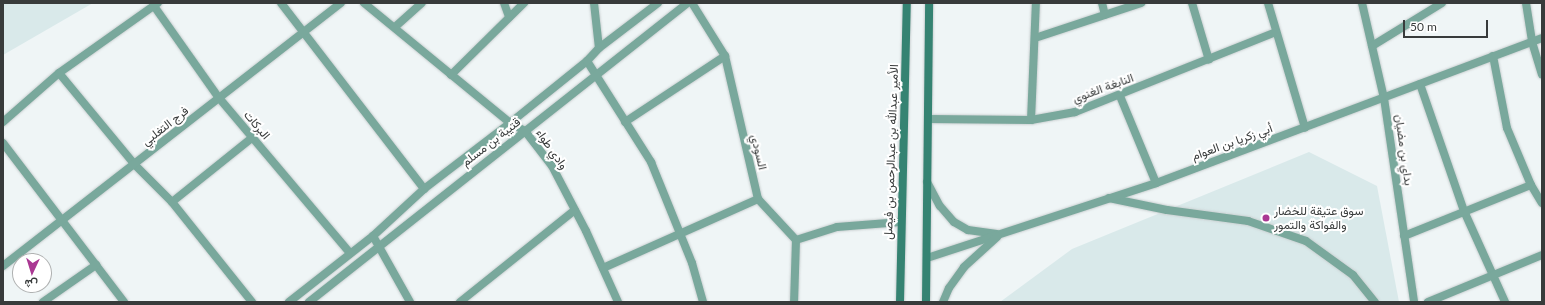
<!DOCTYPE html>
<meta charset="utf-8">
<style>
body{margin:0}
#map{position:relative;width:1545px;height:305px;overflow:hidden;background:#eff5f6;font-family:Lato,Vazirmatn,sans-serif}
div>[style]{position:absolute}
.built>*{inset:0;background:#d9e9ea}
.roads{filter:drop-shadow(0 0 1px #cad0d1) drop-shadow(0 0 1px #cad0d1)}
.minor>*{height:8px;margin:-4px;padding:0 4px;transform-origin:4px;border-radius:4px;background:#79a89c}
.tertiary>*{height:8px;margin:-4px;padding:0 4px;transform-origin:4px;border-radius:4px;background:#79a89c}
.secondary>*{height:8px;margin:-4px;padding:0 4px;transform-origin:4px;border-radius:4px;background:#358372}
.dots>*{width:11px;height:11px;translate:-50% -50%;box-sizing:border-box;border:2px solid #fff;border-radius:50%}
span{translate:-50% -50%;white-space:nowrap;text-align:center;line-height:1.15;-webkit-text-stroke:4px #fff;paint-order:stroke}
.street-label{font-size:12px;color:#383b3b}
.poi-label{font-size:12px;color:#383b3b}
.left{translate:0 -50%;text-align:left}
.frame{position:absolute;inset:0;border:4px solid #383b3b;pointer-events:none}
.north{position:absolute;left:12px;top:253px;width:40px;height:40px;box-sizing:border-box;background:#fff;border:1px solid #afb1b1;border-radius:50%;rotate:184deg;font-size:11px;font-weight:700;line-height:16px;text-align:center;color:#383b3b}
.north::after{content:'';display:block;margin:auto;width:14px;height:18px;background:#aa3893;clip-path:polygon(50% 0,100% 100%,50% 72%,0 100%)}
.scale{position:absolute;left:1403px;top:20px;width:85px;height:18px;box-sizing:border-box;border:2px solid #383b3b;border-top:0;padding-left:5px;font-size:12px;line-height:14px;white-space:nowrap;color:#383b3b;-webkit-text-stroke:3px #fff;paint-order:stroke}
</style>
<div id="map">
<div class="built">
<div style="clip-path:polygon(3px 3px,93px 3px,3px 55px)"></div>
<div style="clip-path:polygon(1309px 152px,1377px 186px,1399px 302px,1000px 302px,1072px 249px)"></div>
</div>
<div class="roads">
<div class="minor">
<div style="left:281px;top:3px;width:235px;rotate:52.4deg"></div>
<div style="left:364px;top:3px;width:189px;rotate:39.4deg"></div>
<div style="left:510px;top:123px;width:17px;rotate:28deg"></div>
<div style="left:525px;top:131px;width:44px;rotate:52.4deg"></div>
<div style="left:552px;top:166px;width:73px;rotate:62.4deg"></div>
<div style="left:586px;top:231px;width:78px;rotate:65.7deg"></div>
<div style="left:504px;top:3px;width:15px;rotate:70deg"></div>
<div style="left:594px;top:3px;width:45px;rotate:83.7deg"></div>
<div style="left:692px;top:3px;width:62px;rotate:58.1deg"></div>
<div style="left:725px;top:56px;width:147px;rotate:77deg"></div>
<div style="left:758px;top:199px;width:56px;rotate:47.2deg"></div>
<div style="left:796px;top:240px;width:62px;rotate:91.8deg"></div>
<div style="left:1102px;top:3px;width:12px;rotate:76deg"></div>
<div style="left:1192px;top:3px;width:59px;rotate:73.4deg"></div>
<div style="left:1268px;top:3px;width:130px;rotate:73.5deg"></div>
<div style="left:1362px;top:3px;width:98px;rotate:77deg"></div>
<div style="left:1384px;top:98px;width:206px;rotate:81.6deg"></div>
<div style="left:1526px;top:3px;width:39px;rotate:81deg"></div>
<div style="left:1532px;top:42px;width:34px;rotate:73deg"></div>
<div style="left:154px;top:6px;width:113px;rotate:54.8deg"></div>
<div style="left:219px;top:98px;width:203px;rotate:49.8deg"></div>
<div style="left:395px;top:27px;width:36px;rotate:-42deg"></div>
<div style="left:1035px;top:38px;width:112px;rotate:-18.3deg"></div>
<div style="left:1372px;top:46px;width:82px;rotate:-31.6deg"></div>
<div style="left:1493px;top:56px;width:73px;rotate:79deg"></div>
<div style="left:1507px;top:128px;width:62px;rotate:67.2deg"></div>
<div style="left:1531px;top:185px;width:21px;rotate:59deg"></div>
<div style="left:587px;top:61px;width:120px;rotate:57.6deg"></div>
<div style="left:651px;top:162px;width:109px;rotate:67.9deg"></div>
<div style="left:692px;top:263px;width:41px;rotate:74.2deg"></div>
<div style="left:59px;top:73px;width:119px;rotate:50.4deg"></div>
<div style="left:135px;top:165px;width:52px;rotate:45deg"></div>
<div style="left:172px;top:202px;width:128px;rotate:51.3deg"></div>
<div style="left:451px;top:75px;width:103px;rotate:-44.6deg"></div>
<div style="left:1420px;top:84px;width:134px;rotate:70.9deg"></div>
<div style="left:1464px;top:211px;width:100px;rotate:65.7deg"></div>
<div style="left:1120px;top:96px;width:94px;rotate:67.5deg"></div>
<div style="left:928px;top:119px;width:103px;rotate:0.6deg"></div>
<div style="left:1031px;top:120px;width:45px;rotate:-10.3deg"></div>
<div style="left:1075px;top:112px;width:216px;rotate:-21.7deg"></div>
<div style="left:1031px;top:120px;width:117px;rotate:-87.6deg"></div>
<div style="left:3px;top:122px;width:74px;rotate:-41.2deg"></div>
<div style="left:59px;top:73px;width:121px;rotate:-35.3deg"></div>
<div style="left:625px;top:122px;width:120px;rotate:-33.4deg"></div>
<div style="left:3px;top:143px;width:200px;rotate:52.7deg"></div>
<div style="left:1109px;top:198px;width:59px;rotate:11.7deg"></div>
<div style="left:1167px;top:210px;width:82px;rotate:7.7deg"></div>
<div style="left:1248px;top:221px;width:61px;rotate:19deg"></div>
<div style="left:1306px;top:241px;width:58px;rotate:35.9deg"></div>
<div style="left:1353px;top:275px;width:35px;rotate:51deg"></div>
<div style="left:172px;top:202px;width:102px;rotate:-38.7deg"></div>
<div style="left:373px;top:236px;width:76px;rotate:60.7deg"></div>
<div style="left:1404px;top:236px;width:137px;rotate:-21.9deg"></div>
<div style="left:796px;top:240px;width:43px;rotate:-17.6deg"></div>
<div style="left:837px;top:227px;width:64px;rotate:-4.5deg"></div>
<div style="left:3px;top:266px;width:428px;rotate:-37.9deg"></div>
<div style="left:603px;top:268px;width:170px;rotate:-24deg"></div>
<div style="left:43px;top:302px;width:65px;rotate:-34.9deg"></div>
<div style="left:460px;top:302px;width:147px;rotate:-38.7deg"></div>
<div style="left:1428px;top:302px;width:123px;rotate:-22.4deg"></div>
</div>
<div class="tertiary">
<div style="left:927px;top:182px;width:27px;rotate:62deg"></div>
<div style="left:940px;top:206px;width:21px;rotate:49deg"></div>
<div style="left:954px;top:222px;width:16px;rotate:30deg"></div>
<div style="left:968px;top:230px;width:29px;rotate:8deg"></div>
<div style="left:927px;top:258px;width:241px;rotate:-18.1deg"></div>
<div style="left:1156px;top:183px;width:412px;rotate:-20.6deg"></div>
<div style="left:289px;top:302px;width:107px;rotate:-38.2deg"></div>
<div style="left:373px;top:236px;width:69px;rotate:-42.7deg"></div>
<div style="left:424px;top:189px;width:108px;rotate:-37.5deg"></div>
<div style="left:510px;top:123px;width:99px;rotate:-38.8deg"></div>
<div style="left:587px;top:61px;width:18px;rotate:-47deg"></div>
<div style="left:599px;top:48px;width:74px;rotate:-37.3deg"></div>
<div style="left:309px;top:302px;width:483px;rotate:-38.3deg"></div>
<div style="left:943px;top:302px;width:15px;rotate:-67deg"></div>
<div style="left:949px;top:288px;width:26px;rotate:-54deg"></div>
<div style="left:964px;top:267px;width:45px;rotate:-42.3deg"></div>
</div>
<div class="secondary">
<div style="left:900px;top:302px;width:299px;rotate:-88.7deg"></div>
<div style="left:926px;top:302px;width:299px;rotate:-89.4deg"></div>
</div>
</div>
<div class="dots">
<div style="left:1266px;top:218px;background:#aa3893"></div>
</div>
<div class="street-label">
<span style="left:1103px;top:88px;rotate:-20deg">النابغة الغنوي</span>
<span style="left:257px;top:125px;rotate:50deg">البركات</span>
<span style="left:165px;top:126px;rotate:-38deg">فرج التغلبي</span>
<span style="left:491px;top:142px;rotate:-38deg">قتيبة بن مسلم</span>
<span style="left:1232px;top:142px;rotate:-20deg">أبي زكريا بن العوام</span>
<span style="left:552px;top:149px;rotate:55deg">وادي طواء</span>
<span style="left:1404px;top:150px;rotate:82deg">بداي بن مضيان</span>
<span style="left:759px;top:152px;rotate:77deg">السودي</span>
<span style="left:891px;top:152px;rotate:-88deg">الأمير عبدالله بن عبدالرحمن بن فيصل</span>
</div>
<div class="poi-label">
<span class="left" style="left:1274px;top:218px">سوق عتيقة للخضار<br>والفواكة والتمور</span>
</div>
<div class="frame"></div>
<div class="north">ش</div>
<div class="scale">50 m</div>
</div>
